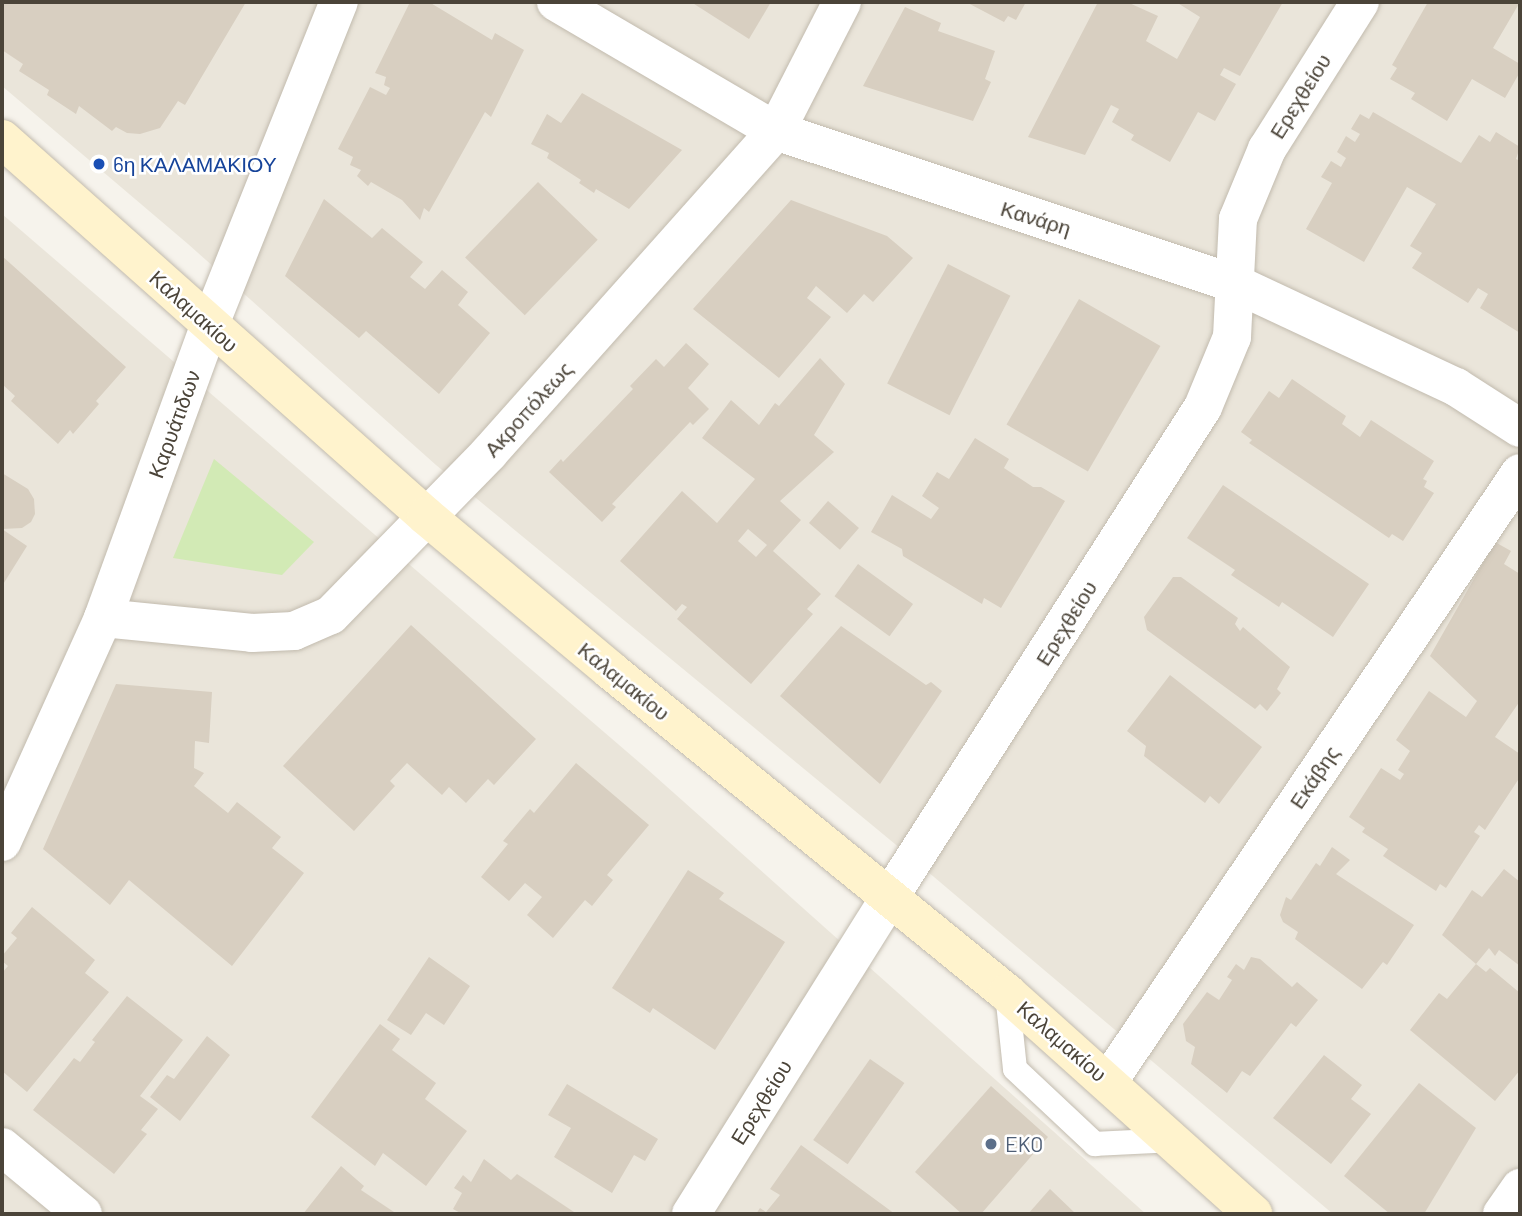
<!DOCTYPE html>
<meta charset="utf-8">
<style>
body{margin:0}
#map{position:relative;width:1522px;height:1216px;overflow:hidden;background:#f6f3ec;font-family:Barlow,sans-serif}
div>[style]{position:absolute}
.residential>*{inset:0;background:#eae5da}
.green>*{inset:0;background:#d2eab5}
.building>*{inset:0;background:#d8cfc1;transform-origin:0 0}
.roads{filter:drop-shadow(0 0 2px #c2bbae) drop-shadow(0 0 2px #c2bbae)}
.service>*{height:24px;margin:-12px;padding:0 12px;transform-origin:12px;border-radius:12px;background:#fff}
.minor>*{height:38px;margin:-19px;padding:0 19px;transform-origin:19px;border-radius:19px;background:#fff}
.secondary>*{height:38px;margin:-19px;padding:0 19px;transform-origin:19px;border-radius:19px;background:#fff3cd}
.dots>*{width:19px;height:19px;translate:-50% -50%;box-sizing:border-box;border:4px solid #fff;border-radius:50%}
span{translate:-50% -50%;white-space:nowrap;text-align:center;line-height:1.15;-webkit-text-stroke:5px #fff;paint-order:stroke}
.street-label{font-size:21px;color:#4b4439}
.transit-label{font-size:21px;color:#164399}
.left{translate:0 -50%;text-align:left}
.service-label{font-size:21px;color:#4e5e75}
.frame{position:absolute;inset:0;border:4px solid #4b4439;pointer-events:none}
</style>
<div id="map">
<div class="residential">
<div style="clip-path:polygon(2px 2px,1520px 2px,1520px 1214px,1333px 1214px,895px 844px,436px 465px,188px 244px,2px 86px)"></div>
<div style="clip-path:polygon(2px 214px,647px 769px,1146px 1214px,2px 1214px)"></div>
</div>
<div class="green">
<div style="clip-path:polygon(214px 459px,314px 542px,282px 575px,173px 558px)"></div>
</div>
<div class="building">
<div style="clip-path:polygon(2px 2px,246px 2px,185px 105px,178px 101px,160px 128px,140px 134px,127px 133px,116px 127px,112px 131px,79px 106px,76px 114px,47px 95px,49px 90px,19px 71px,23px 64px,2px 50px)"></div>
<div style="clip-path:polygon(410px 2px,429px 2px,492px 40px,495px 33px,524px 50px,491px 117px,485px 112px,429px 212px,424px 208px,420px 220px,402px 200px,371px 182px,368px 186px,357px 176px,361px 170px,350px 165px,353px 157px,338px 149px,370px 87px,386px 95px,390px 88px,384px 85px,386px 77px,375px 73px)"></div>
<div style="clip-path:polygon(691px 2px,771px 2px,749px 39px)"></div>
<div style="clip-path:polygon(966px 2px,1026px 2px,1016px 20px,1008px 16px,1004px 22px)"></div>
<div style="clip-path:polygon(1098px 2px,1127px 2px,1158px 16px,1146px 41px,1177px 59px,1200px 17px,1176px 2px,1283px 2px,1240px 76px,1224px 68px,1220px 75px,1236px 84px,1215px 121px,1198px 112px,1170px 162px,1131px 140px,1134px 135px,1112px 122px,1119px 109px,1111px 105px,1085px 155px,1028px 137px)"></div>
<div style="clip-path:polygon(1428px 2px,1520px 2px,1493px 48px,1520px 64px,1520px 72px,1505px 98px,1472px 79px,1447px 121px,1411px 99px,1415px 93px,1390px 79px,1397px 68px,1392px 65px)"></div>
<div style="clip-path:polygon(905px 7px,941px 23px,938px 31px,995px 51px,985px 79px,991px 82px,973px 121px,863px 86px)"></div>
<div style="clip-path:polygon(582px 93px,682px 150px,629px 209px,596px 189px,594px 193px,579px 183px,581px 180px,547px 158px,549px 153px,531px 144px,547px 114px,561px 123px)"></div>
<div style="clip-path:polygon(1373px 112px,1461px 163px,1479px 135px,1490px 142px,1496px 132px,1520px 147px,1516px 159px,1520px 161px,1520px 333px,1480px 308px,1488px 294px,1478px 288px,1468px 303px,1412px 268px,1422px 253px,1410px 246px,1436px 204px,1407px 187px,1364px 262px,1306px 229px,1332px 183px,1321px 177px,1331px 161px,1341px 167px,1346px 158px,1337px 152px,1346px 136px,1355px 142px,1360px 134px,1351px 129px,1360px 114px,1369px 119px)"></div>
<div style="left:538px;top:182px;width:83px;height:105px;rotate:44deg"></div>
<div style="clip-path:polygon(324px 199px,372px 238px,382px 228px,423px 262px,410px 277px,425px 289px,442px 270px,468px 292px,458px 305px,490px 333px,439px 394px,366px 331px,359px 338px,285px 276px)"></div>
<div style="clip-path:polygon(791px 200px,887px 236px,913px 258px,873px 302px,864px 294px,847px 313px,816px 286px,807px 298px,831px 317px,779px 378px,693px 309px)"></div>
<div style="clip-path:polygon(2px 256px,126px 367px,96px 401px,99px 404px,73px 434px,70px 430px,58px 444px,11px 401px,15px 396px,2px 384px)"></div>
<div style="left:948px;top:264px;width:70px;height:134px;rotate:27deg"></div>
<div style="left:1079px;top:299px;width:94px;height:145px;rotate:30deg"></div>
<div style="clip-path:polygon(686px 343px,709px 364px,688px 388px,709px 409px,693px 425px,690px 422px,612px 504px,616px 507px,602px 522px,549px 472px,561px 459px,563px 462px,633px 389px,630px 386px,656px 359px,664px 367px)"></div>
<div style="clip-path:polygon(evenodd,820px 358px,845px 384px,814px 435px,834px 452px,780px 501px,801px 520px,773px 551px,821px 594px,807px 609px,813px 614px,751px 684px,677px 619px,687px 607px,682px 604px,676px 611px,620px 561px,682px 491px,717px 523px,755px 479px,702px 438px,731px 400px,759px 425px,775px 403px,779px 406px,820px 358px,748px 529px,767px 545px,756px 557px,738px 541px,748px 529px)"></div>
<div style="clip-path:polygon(1292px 379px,1346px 416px,1342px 424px,1360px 437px,1371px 420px,1434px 461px,1423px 479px,1427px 481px,1424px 487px,1434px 493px,1403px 541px,1392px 534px,1389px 538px,1249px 443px,1252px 440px,1241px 432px,1269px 391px,1279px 398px)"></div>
<div style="clip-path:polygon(975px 438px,1009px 459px,1004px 468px,1033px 487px,1041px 487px,1065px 501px,1001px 608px,984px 598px,982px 604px,903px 556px,902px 549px,871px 532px,892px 495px,931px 519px,939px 508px,922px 496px,937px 472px,949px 479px)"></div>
<div style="clip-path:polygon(2px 473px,28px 489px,34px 499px,35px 514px,31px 522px,22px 528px,2px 529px)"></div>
<div style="clip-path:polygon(1223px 485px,1369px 584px,1333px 637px,1282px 602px,1279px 607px,1231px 575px,1235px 570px,1187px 538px)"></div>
<div style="left:828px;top:501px;width:41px;height:29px;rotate:41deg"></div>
<div style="clip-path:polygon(2px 529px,27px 546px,2px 586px)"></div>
<div style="clip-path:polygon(1495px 542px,1511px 551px,1504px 564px,1520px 574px,1520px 701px,1495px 737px,1520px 754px,1520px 777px,1485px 830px,1479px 825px,1474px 832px,1480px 836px,1446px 888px,1440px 884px,1436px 891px,1383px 856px,1388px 849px,1362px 832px,1365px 828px,1349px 817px,1381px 768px,1400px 780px,1404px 774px,1398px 770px,1410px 751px,1396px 740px,1429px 691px,1466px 717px,1477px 701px,1430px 656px)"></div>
<div style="left:858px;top:564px;width:68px;height:40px;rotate:36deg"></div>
<div style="clip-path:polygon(1173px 577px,1181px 577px,1238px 618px,1235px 624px,1240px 631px,1243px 627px,1290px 667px,1277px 689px,1281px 693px,1267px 711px,1260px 704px,1255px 709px,1147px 630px,1144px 617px)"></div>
<div style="clip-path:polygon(411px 625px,536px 739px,494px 785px,488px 779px,466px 803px,449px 787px,442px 795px,407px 763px,390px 781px,395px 786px,354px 831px,283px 766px)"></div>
<div style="clip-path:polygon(841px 626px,926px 685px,931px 682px,942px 691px,880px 784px,780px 696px)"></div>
<div style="clip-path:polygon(1170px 675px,1262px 747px,1219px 804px,1210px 796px,1205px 803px,1144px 756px,1146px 746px,1127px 731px)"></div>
<div style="clip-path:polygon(116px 684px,212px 692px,209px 743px,195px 741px,194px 768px,204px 773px,194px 786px,228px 813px,237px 802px,281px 837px,272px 848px,304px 873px,232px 966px,129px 880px,110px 905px,43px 849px)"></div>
<div style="clip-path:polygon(576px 763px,649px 825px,607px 875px,613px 880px,592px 906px,585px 900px,553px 938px,527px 915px,542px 897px,525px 883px,509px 901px,481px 877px,508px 844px,503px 841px,530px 809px,534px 813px)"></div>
<div style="clip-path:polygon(1332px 847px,1350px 860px,1336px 874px,1414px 925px,1387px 965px,1383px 962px,1362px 989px,1295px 939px,1298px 932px,1283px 922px,1280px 915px,1286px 897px,1291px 900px,1316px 863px,1320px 866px)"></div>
<div style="clip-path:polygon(1504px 869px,1520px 882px,1520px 966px,1499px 950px,1495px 956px,1489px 948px,1476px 964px,1486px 972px,1490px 968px,1520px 993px,1520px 1070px,1495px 1101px,1410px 1030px,1439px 993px,1447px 999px,1476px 964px,1442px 935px,1472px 890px,1482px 897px)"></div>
<div style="clip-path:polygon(688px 870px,724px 893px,719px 899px,785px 942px,715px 1050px,653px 1008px,650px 1013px,612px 988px)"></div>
<div style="clip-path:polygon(32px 907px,95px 960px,85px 973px,109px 992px,27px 1092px,2px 1071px,2px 973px,8px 966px,2px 961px,2px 956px,17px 938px,11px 933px)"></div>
<div style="clip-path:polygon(429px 957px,470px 986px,444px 1025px,426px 1013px,411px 1035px,387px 1020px)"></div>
<div style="clip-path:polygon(1251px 957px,1260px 959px,1292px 987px,1297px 982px,1318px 1000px,1296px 1027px,1291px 1023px,1250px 1076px,1242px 1071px,1227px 1093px,1191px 1064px,1195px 1047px,1186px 1041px,1183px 1024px,1207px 992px,1219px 1000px,1232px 980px,1227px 977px,1236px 964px,1244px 970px)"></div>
<div style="clip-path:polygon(127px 996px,183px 1040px,140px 1096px,158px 1109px,141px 1130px,147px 1134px,114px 1174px,33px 1110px,74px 1058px,80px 1062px,95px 1042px,92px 1040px)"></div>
<div style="clip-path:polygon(380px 1024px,400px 1039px,392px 1050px,436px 1083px,425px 1099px,467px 1131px,426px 1186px,383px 1153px,375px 1166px,311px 1117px)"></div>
<div style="clip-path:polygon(207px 1036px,230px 1055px,180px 1121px,150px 1097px,167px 1075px,174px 1079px)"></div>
<div style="clip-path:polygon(1324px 1055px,1362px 1085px,1351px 1099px,1371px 1114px,1331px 1164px,1273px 1118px)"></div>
<div style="left:870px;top:1059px;width:42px;height:99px;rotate:35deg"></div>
<div style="clip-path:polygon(1419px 1083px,1476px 1128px,1424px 1214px,1390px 1214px,1344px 1176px)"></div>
<div style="clip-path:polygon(567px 1084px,658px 1139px,645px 1161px,634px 1155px,612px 1193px,554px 1157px,571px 1128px,548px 1115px)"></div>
<div style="clip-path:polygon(991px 1086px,1048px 1137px,981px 1214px,962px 1214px,915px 1172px)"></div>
<div style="clip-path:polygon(801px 1145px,895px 1214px,756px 1214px,760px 1208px,766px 1212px,780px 1195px,770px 1189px)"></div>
<div style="clip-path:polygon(484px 1159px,511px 1180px,517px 1174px,577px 1214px,462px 1214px,453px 1209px,462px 1193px,454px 1188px,463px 1175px,471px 1182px)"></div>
<div style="clip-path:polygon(341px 1166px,364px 1186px,361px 1190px,397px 1214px,303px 1214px)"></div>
<div style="clip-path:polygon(1050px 1189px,1076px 1214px,1028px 1214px)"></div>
</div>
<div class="roads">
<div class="service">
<div style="left:1007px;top:993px;width:76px;rotate:84deg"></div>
<div style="left:1015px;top:1069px;width:110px;rotate:43.2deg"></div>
<div style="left:1095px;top:1144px;width:78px;rotate:-2.9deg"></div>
</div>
<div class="minor">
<div style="left:556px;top:2px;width:255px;rotate:30.4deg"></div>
<div style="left:776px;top:131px;width:485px;rotate:18.4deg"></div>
<div style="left:1236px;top:284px;width:243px;rotate:25.1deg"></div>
<div style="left:1456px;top:387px;width:76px;rotate:32.6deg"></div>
<div style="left:103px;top:618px;width:150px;rotate:5.7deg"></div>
<div style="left:252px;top:633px;width:42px;rotate:-2.7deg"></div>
<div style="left:294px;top:631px;width:40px;rotate:-23.4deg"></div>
<div style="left:331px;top:615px;width:226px;rotate:-45.7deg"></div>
<div style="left:489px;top:453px;width:431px;rotate:-48.3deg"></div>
<div style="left:776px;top:131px;width:145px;rotate:-62.9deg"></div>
<div style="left:2px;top:842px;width:246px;rotate:-65.7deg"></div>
<div style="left:103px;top:618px;width:313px;rotate:-70deg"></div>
<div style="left:210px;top:324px;width:347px;rotate:-68.2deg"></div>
<div style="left:1108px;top:1082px;width:735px;rotate:-55.92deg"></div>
<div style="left:2px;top:1147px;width:105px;rotate:39.6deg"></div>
<div style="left:691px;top:1214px;width:373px;rotate:-57.9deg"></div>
<div style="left:889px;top:898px;width:583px;rotate:-57.4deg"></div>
<div style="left:1203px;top:407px;width:76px;rotate:-67.5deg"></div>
<div style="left:1232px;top:337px;width:118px;rotate:-87.1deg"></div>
<div style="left:1238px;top:219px;width:76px;rotate:-67.5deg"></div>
<div style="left:1267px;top:149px;width:174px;rotate:-57.7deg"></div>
<div style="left:1502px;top:1214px;width:32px;rotate:-55deg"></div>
</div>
<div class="secondary">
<div style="left:2px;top:139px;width:567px;rotate:41.64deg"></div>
<div style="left:426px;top:516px;width:240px;rotate:39.9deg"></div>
<div style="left:610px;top:670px;width:512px;rotate:39.13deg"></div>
<div style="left:1007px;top:993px;width:331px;rotate:41.9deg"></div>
</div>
</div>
<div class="dots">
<div style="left:99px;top:164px;background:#1a4fb4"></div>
<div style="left:991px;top:1144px;background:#5c6f8a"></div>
</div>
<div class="street-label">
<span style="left:1300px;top:96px;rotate:-58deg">Ερεχθείου</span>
<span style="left:1036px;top:218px;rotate:17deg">Κανάρη</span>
<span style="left:194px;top:311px;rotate:42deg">Καλαμακίου</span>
<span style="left:528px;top:409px;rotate:-48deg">Ακροπόλεως</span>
<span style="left:174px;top:424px;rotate:-70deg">Καρυάτιδων</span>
<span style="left:1066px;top:623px;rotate:-58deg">Ερεχθείου</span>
<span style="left:624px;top:681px;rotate:39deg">Καλαμακίου</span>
<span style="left:1314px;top:777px;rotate:-56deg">Εκάβης</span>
<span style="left:1062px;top:1041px;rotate:41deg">Καλαμακίου</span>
<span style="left:761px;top:1102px;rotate:-58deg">Ερεχθείου</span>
</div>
<div class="transit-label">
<span class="left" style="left:113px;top:164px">6η ΚΑΛΑΜΑΚΙΟΥ</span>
</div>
<div class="service-label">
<span class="left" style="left:1005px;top:1144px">EKO</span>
</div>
<div class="frame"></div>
</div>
